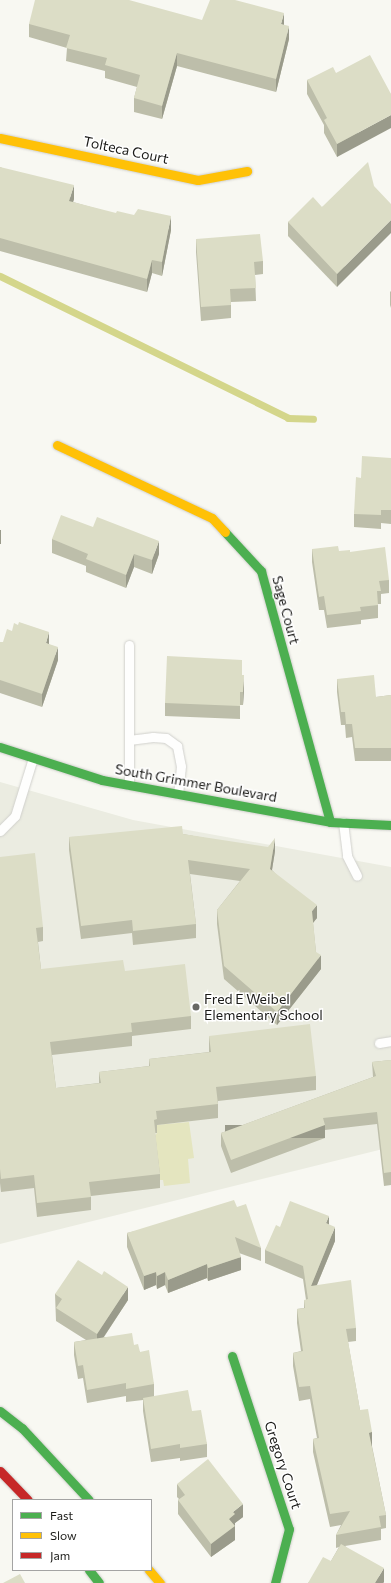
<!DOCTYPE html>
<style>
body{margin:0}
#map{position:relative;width:391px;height:1583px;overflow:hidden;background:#f8f8f2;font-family:Commissioner,sans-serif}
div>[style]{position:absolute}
.built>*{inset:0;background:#ebece1}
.green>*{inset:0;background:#e4e5bf}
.stream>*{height:7px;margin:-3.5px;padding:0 3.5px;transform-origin:3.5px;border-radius:3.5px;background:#d4d68b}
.roads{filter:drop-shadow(0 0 1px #d0d0cc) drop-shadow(0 0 1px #d0d0cc)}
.lane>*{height:9px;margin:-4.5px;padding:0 4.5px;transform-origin:4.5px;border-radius:4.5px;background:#fefefd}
.fast>*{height:9px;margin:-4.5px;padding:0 4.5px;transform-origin:4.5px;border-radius:4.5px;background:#4caf50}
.slow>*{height:9px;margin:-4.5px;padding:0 4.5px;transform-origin:4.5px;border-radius:4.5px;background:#ffc107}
.jam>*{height:9px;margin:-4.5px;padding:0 4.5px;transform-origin:4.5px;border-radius:4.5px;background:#c62828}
.wall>*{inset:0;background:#bdbeaa}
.shaded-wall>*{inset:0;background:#9a9b8b;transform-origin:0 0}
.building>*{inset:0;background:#dcddc6}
.dots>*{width:11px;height:11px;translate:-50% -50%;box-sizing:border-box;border:2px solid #fff;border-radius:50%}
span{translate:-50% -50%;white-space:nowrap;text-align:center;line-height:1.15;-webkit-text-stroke:3px #fff;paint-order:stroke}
.street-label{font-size:14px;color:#1b1b18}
.poi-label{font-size:14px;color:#1b1b18}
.left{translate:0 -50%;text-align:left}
.legend{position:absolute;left:12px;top:1499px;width:140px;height:72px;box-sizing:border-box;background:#fff;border:1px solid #a4a4a3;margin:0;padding:5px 7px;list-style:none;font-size:12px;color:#1b1b18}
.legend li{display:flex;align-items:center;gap:8px;height:20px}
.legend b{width:20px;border:1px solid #a4a4a3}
</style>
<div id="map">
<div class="built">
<div style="clip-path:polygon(0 782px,133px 820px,391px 867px,391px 1147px,0 1244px)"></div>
</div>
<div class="green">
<div style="clip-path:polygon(189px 1122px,194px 1158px,188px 1159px,190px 1183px,164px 1186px,163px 1180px,159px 1180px,154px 1137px,157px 1133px,156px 1125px)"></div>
</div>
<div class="stream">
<div style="left:0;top:276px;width:321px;rotate:26.2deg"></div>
<div style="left:288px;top:418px;width:25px;rotate:2deg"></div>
</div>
<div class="roads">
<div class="lane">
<div style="left:129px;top:740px;width:24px;rotate:-7deg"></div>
<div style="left:153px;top:737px;width:13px;rotate:4deg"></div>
<div style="left:166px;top:738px;width:14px;rotate:36deg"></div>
<div style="left:177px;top:746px;width:20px;rotate:79deg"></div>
<div style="left:181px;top:766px;width:28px;rotate:96deg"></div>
<div style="left:129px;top:785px;width:140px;rotate:-90deg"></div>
<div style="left:343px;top:822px;width:34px;rotate:83deg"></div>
<div style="left:347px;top:856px;width:22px;rotate:63deg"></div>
<div style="left:0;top:831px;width:21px;rotate:-45deg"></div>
<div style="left:15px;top:816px;width:61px;rotate:-72.8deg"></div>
<div style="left:379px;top:1043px;width:12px;rotate:-9deg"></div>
</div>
<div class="fast">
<div style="left:225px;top:532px;width:53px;rotate:47.3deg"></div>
<div style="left:261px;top:571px;width:260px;rotate:74.6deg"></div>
<div style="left:0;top:747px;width:107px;rotate:17.9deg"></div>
<div style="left:102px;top:780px;width:232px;rotate:10.4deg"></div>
<div style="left:330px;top:822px;width:61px;rotate:2.8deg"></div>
<div style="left:232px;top:1356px;width:182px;rotate:71.8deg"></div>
<div style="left:289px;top:1529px;width:56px;rotate:104.5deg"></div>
<div style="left:0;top:1411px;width:28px;rotate:38deg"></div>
<div style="left:22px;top:1428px;width:98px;rotate:47.1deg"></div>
<div style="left:89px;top:1570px;width:16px;rotate:52deg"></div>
</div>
<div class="slow">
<div style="left:0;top:138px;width:202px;rotate:12deg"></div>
<div style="left:198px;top:180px;width:50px;rotate:-10.4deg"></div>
<div style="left:57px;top:445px;width:171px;rotate:25.2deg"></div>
<div style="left:212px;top:518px;width:19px;rotate:47deg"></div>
<div style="left:149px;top:1570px;width:17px;rotate:50deg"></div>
</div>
<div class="jam">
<div style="left:0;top:1471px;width:40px;rotate:46deg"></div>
</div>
</div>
<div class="wall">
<div style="clip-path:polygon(202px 20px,284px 25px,289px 39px,276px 92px,177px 66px,162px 119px,134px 112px,134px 98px,137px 87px,105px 78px,105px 71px,66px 61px,67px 48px,29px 37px,29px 24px)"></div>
<div style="clip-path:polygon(336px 73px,391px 94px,337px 157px,324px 133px,324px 125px,307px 94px,307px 80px)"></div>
<div style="clip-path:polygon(0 167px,74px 199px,73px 202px,171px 230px,162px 276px,152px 273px,147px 292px,0 251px)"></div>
<div style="clip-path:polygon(374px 186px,337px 287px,288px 236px,288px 222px,322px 207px)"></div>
<div style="clip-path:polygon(196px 239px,263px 261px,263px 274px,255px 275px,256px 301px,231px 302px,231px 318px,201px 321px,196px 252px)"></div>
<div style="clip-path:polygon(391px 291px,391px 308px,390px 305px,390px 292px)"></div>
<div style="clip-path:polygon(391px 458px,391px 524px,381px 523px,381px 529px,354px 527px,354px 514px,361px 478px)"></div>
<div style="clip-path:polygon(52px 539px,159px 554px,152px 574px,134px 567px,126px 588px,86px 572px,86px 566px,52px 553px)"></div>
<div style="clip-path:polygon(312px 549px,350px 552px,389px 580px,389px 593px,381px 594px,381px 604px,378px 604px,378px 618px,361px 620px,361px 624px,327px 628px,324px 610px,319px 610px,312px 562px)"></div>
<div style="clip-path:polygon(0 642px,3px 642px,49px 644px,58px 660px,42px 707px,0 693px)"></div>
<div style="clip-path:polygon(242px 675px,244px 688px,243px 705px,240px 705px,240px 719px,165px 716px,165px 703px)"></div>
<div style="clip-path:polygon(337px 679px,376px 697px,391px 695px,391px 761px,355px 761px,352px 737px,346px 738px,345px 725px,341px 725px,337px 692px)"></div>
<div style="clip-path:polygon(183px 834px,275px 851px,272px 870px,317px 918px,313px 923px,316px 952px,321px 969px,277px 1025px,224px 979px,217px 924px,217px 910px,240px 881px,190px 874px,196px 924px,196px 938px,133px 945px,132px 933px,81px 939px,69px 850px,69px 837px)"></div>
<div style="clip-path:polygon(0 857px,43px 927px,43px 941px,38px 942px,41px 969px,125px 971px,191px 1016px,191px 1029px,132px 1036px,132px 1046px,52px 1055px,56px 1088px,99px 1083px,99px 1072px,149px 1066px,149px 1059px,209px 1052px,209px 1036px,316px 1076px,316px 1090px,218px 1101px,218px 1118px,157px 1125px,157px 1133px,155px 1133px,160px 1174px,160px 1188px,91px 1196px,91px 1210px,37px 1217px,34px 1188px,1px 1192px,0 1183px)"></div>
<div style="clip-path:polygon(391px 1060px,391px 1185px,384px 1186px,377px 1124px,325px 1130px,325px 1138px,231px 1173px,221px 1146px,221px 1133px,373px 1077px,372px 1062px)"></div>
<div style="clip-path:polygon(237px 1207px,261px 1248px,261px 1261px,239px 1253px,241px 1270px,208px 1281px,207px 1278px,168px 1293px,165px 1285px,157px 1289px,156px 1285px,144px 1290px,127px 1247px,127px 1233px)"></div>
<div style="clip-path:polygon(329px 1225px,335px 1241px,317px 1285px,356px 1328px,356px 1341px,348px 1342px,360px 1410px,372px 1446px,386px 1515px,386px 1528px,381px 1529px,381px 1540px,345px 1546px,384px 1582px,383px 1583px,308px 1583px,331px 1561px,339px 1547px,336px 1548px,336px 1535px,341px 1525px,330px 1527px,313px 1452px,313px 1439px,317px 1438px,310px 1399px,299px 1401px,293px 1366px,293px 1353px,301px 1351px,297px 1323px,297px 1309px,304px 1308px,304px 1300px,306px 1300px,303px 1279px,265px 1263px,265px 1250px,280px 1227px)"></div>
<div style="clip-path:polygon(102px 1275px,128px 1300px,104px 1337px,134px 1345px,140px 1352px,154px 1384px,154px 1396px,192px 1411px,207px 1444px,207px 1457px,180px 1461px,180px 1458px,151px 1462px,143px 1411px,143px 1400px,126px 1402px,126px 1396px,87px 1403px,83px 1378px,78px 1379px,74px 1355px,74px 1342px,86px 1340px,56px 1321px,55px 1294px)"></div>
<div style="clip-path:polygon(177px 1484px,243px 1517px,235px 1523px,235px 1540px,211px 1557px,178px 1514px,178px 1500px,179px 1499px,177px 1497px)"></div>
</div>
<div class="shaded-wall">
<div style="clip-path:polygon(284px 13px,284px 26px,281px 24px)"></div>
<div style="clip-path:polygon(289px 26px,289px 39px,276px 92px,276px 79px)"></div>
<div style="clip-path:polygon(177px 53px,177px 66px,162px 119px,162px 106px)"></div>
<div style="clip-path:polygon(391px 115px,391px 128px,337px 157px,337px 144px)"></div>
<div style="clip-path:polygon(74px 185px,74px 199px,69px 215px,69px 201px)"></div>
<div style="clip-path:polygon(171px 216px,171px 230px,162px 276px,162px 262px)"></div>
<div style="clip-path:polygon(391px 220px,391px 233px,337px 287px,337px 274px)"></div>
<div style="clip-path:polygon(152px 260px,152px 273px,147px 292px,147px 279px)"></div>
<div style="left:0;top:530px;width:1px;height:14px"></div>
<div style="clip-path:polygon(159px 541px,159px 554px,152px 574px,152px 560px)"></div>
<div style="clip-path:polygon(134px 554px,134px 567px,126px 588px,126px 575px)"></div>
<div style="clip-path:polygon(49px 632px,49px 645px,46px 643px)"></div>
<div style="clip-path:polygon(58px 647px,58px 660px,42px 707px,42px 694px)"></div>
<div style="clip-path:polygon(244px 675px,244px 688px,243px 705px,243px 692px)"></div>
<div style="clip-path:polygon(275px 838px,275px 851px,270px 882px,270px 869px)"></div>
<div style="clip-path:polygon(317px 905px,317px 918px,312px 924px,312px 911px)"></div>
<div style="clip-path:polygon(321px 955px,321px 969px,277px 1025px,277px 1012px)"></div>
<div style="left:325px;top:1125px;width:13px;height:100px;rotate:90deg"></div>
<div style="clip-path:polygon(329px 1216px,329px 1229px,326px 1223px)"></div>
<div style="clip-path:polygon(335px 1227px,335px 1241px,311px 1299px,311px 1286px)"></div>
<div style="clip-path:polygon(241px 1257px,241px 1270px,208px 1281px,208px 1268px)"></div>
<div style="clip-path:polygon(207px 1264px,207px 1278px,168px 1293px,168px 1280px)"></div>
<div style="clip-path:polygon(156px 1272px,156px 1285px,144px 1290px,144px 1276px)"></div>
<div style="clip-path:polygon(165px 1272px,165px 1285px,157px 1289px,157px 1276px)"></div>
<div style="clip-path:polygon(128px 1287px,128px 1300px,97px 1347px,97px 1334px)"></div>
<div style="left:372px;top:1432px;width:14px;height:3px;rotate:90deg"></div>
<div style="clip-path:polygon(243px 1504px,243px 1517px,235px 1523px,235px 1540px,211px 1557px,211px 1544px,229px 1519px,233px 1512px)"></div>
<div style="clip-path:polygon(384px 1568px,384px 1582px,383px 1583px,375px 1583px)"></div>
</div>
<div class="building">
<div style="clip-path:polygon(35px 0,129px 0,202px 20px,210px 0,235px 0,284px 13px,281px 24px,289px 26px,276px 79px,177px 53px,162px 106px,134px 98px,140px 75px,105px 65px,107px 58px,66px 48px,70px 35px,29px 24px)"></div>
<div style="clip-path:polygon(370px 55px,391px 94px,391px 115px,337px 144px,324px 120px,327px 118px,307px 80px,333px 67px,336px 73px)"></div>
<div style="clip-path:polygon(368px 162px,374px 186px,391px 204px,391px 220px,337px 274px,288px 222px,313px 197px,322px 207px)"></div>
<div style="clip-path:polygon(0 167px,74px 185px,69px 201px,116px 213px,117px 211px,134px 215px,138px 209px,171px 216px,162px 262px,152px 260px,147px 279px,0 238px)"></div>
<div style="clip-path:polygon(260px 234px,263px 261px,254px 262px,256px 288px,230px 289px,231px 305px,201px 307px,196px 239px)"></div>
<div style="clip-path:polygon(362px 456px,391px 458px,391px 510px,381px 510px,381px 515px,354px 514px,356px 477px,361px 478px)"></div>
<div style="clip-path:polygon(61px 515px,93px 527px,97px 517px,159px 541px,152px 560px,134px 554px,126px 575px,86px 559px,88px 554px,52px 539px)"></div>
<div style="clip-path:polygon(338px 546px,339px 551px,350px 550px,350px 552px,385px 547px,389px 580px,379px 581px,381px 591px,377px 591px,378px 605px,360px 607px,361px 611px,327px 615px,324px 596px,319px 597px,312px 549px)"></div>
<div style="clip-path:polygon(19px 622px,49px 632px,46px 643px,58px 647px,42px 694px,0 680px,0 642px,3px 642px,7px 629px,12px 631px,14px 623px,18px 625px)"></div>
<div style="clip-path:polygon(167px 656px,242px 660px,242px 675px,244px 675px,243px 692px,240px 692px,240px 706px,165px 703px)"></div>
<div style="clip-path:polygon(374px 675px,376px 697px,391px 695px,391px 748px,355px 748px,352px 724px,346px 724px,345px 712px,341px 712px,337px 679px)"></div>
<div style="clip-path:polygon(182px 826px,183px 834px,268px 847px,275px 838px,270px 869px,317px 905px,312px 911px,316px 952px,321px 955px,277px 1012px,224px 966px,217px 910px,250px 869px,188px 860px,196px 924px,133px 931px,132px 920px,81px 926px,69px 837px)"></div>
<div style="clip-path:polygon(35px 853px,43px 927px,36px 928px,41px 969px,123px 960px,125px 971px,185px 964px,191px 1016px,131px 1023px,132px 1032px,50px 1042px,56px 1088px,101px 1083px,99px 1072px,150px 1066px,149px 1059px,211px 1052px,209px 1036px,310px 1024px,316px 1076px,216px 1087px,218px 1104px,156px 1111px,157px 1119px,154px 1120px,160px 1174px,89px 1182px,91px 1197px,37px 1203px,34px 1175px,1px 1179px,0 1169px,0 857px)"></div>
<div style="clip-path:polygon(391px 1060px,391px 1172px,384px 1173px,377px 1112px,323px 1118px,325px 1125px,231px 1160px,221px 1133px,376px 1076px,372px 1062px)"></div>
<div style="clip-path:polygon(234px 1200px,237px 1207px,246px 1204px,261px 1248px,235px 1237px,241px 1257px,208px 1268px,207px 1264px,168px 1280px,165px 1272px,157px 1276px,156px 1272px,144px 1276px,127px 1233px)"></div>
<div style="clip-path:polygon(290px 1201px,329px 1216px,326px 1223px,335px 1227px,311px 1286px,351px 1280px,356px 1328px,346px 1329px,360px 1410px,368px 1409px,372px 1432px,369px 1433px,386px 1515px,379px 1516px,381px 1527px,336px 1535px,350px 1511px,330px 1514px,313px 1439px,319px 1438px,310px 1386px,299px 1387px,293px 1353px,303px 1351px,297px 1309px,305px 1308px,304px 1300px,308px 1299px,303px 1266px,265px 1250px,276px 1225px,280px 1227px)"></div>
<div style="clip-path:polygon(78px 1260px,102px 1275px,104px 1271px,128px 1287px,97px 1334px,56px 1308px,62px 1299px,55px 1294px)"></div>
<div style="clip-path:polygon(132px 1333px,134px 1345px,138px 1344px,140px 1352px,149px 1350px,154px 1384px,126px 1389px,126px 1383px,87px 1390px,83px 1365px,78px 1366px,74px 1342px)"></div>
<div style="clip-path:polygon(188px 1390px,192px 1411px,201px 1410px,207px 1444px,180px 1448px,180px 1444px,151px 1449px,143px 1398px)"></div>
<div style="clip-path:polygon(208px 1459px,243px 1504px,233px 1512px,235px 1514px,229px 1519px,235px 1526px,211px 1544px,178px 1500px,185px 1495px,177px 1484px)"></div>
<div style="clip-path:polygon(341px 1544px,384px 1568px,375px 1583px,308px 1583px,323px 1557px,331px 1561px)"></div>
<div style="clip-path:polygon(20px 1574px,25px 1583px,3px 1583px)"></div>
</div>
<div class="dots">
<div style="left:196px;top:1007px;background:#686864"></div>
</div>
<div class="street-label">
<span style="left:126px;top:150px;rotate:12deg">Tolteca Court</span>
<span style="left:286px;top:610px;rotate:75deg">Sage Court</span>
<span style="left:196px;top:783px;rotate:10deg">South Grimmer Boulevard</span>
<span style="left:283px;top:1465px;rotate:72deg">Gregory Court</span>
</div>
<div class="poi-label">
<span class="left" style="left:204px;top:1007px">Fred E Weibel<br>Elementary School</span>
</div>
<ul class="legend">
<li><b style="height:5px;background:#4caf50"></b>Fast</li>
<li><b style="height:5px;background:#ffc107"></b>Slow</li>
<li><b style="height:5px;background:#c62828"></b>Jam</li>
</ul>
</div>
